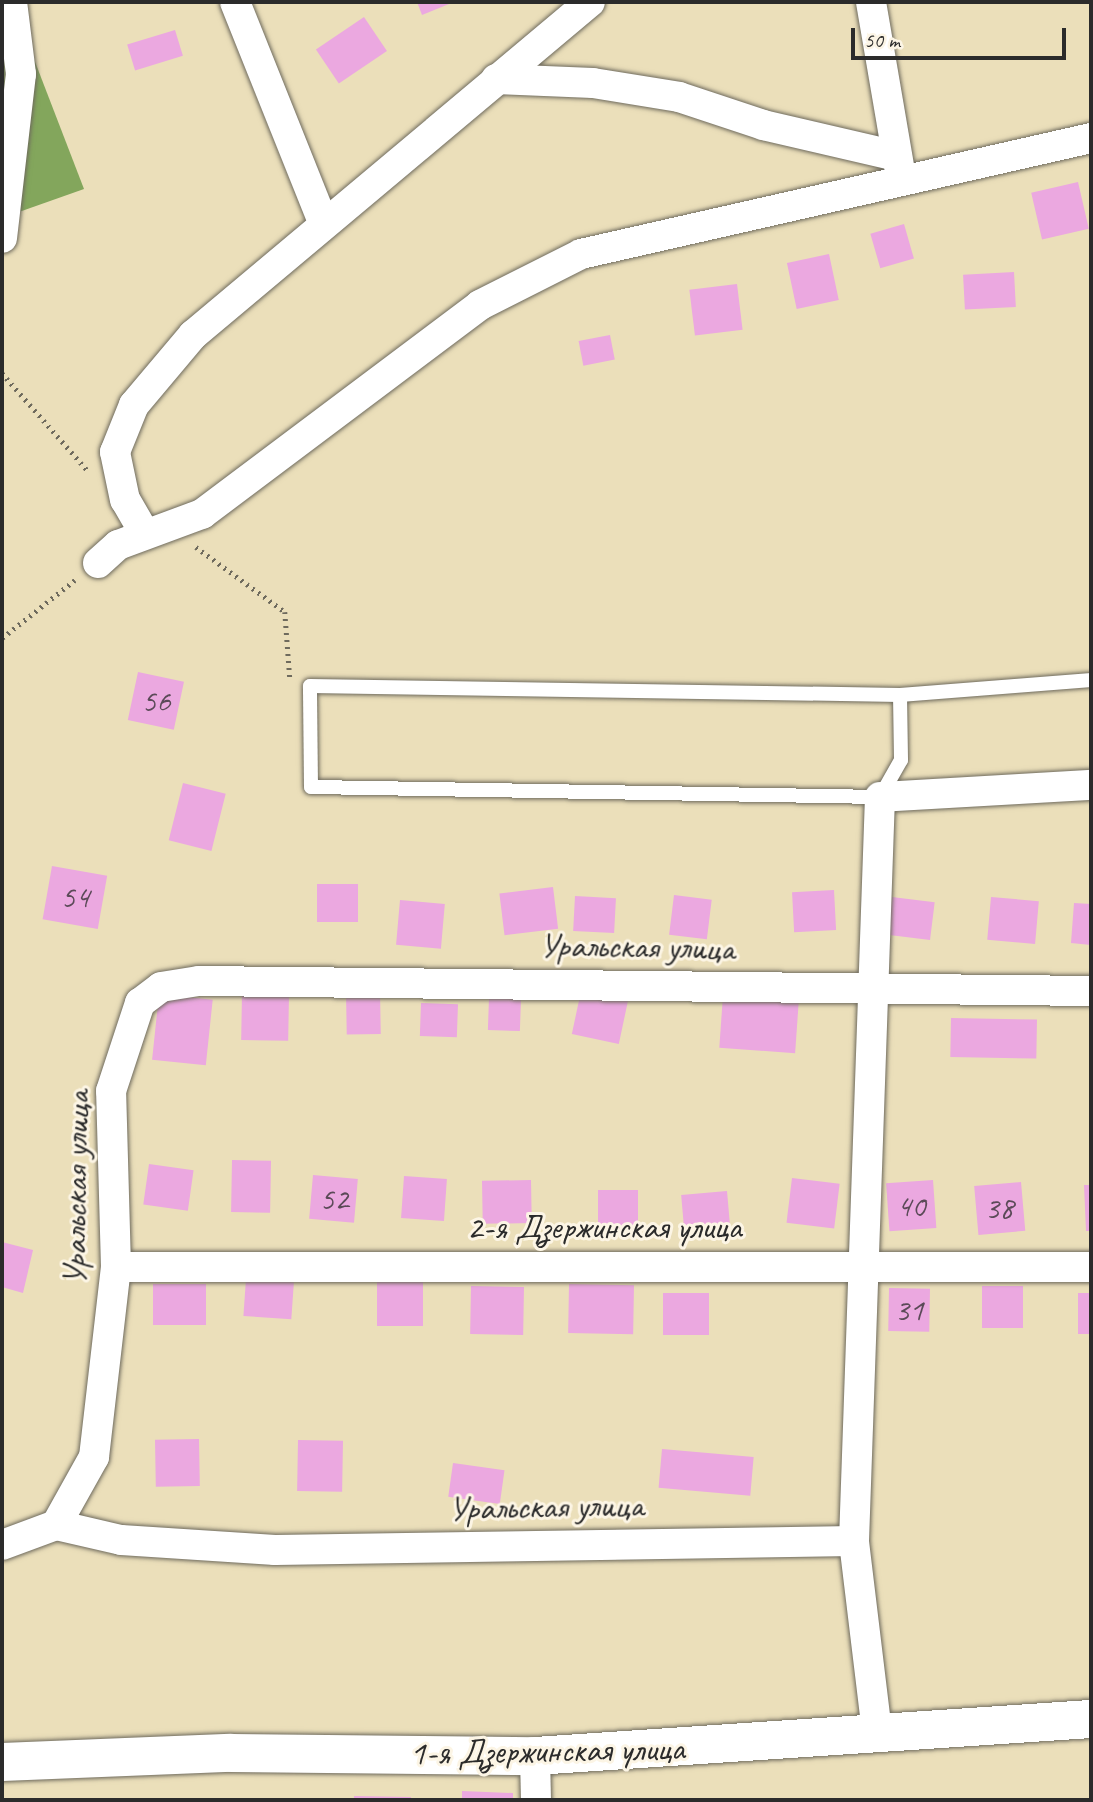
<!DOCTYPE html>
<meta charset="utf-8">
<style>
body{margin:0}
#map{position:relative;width:1093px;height:1802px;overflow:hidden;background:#ebdfba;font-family:Caveat,sans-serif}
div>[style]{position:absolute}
.forest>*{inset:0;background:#83a65c}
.building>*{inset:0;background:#eba8e0;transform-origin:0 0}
.path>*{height:4.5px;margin-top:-2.25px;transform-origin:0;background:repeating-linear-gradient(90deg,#6e6a5d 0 2px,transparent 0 7px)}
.roads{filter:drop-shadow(0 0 2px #6e6a5d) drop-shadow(0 0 2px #6e6a5d)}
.lane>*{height:14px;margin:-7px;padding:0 7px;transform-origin:7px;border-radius:7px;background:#fff}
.street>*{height:30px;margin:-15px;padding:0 15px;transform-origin:15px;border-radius:15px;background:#fff}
.secondary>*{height:38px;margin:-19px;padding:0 19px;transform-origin:19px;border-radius:19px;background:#fff}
span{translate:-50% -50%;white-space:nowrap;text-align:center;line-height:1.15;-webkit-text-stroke:6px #fcf5e5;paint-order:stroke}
.number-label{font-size:32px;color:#5b4a58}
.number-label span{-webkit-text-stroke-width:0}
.street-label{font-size:35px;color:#2b2b2b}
.frame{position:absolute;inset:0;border:4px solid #2b2b2b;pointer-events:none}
.scale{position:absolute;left:851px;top:28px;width:215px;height:32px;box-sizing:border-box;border:4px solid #2b2b2b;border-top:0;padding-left:9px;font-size:21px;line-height:24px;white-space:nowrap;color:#2b2b2b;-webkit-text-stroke:5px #fcf5e5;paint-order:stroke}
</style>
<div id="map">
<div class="forest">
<div style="clip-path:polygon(2px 2px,12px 2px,84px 189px,2px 218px)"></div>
</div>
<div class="building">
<div style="clip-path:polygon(417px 2px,454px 2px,422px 15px)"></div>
<div style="left:364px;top:17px;width:41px;height:58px;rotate:56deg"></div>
<div style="left:175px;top:30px;width:27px;height:50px;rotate:73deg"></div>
<div style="left:1078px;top:182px;width:48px;height:48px;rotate:77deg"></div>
<div style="left:904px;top:224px;width:36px;height:35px;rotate:74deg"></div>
<div style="left:829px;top:254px;width:47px;height:43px;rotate:78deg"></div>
<div style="left:1014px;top:272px;width:35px;height:51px;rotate:87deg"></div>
<div style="left:737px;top:284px;width:46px;height:48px;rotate:83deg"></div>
<div style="left:610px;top:335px;width:25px;height:32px;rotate:79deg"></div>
<div style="left:138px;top:672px;width:47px;height:49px;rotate:12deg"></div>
<div style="left:183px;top:783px;width:44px;height:59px;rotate:14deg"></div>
<div style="left:52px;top:866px;width:56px;height:54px;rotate:10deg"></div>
<div style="left:358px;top:884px;width:38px;height:41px;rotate:90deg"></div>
<div style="left:553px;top:887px;width:42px;height:54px;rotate:83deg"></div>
<div style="left:834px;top:890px;width:40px;height:42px;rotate:87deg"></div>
<div style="left:674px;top:895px;width:38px;height:40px;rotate:7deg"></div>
<div style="left:575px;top:896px;width:41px;height:35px;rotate:3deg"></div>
<div style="left:892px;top:897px;width:43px;height:38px;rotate:7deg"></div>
<div style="left:991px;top:897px;width:48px;height:43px;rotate:5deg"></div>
<div style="left:400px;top:900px;width:45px;height:45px;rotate:5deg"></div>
<div style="clip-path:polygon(1074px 903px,1091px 904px,1091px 945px,1071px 943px)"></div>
<div style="left:380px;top:991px;width:43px;height:34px;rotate:89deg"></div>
<div style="left:581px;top:991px;width:48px;height:44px;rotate:12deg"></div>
<div style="left:242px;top:993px;width:47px;height:47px;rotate:1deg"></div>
<div style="left:159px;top:994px;width:54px;height:66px;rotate:6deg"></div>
<div style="left:723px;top:995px;width:76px;height:53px;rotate:4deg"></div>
<div style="left:489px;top:998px;width:32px;height:32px;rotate:2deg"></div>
<div style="left:421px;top:1003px;width:37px;height:33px;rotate:2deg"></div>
<div style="left:951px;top:1018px;width:86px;height:39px;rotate:1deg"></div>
<div style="left:232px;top:1160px;width:39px;height:52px;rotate:1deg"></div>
<div style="left:149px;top:1164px;width:45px;height:41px;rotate:8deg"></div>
<div style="left:313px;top:1175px;width:45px;height:44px;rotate:5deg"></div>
<div style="left:404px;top:1176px;width:43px;height:42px;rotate:4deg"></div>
<div style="left:792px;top:1178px;width:48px;height:45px;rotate:7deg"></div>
<div style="left:531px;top:1180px;width:43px;height:49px;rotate:89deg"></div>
<div style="left:933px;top:1180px;width:48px;height:47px;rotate:86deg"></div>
<div style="left:1021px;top:1182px;width:49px;height:47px;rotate:85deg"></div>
<div style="clip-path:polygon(1084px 1185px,1091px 1185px,1091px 1231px,1086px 1231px)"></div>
<div style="left:598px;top:1190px;width:40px;height:39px"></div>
<div style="left:727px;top:1191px;width:35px;height:46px;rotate:85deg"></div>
<div style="clip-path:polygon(2px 1242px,33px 1250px,23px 1293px,2px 1287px)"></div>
<div style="left:246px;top:1279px;width:48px;height:37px;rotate:4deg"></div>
<div style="left:377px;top:1282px;width:46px;height:44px"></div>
<div style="left:153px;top:1284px;width:53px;height:41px"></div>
<div style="left:569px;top:1284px;width:65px;height:49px;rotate:1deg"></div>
<div style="left:471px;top:1286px;width:53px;height:48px;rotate:1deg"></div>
<div style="left:982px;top:1286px;width:41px;height:42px"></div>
<div style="left:889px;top:1288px;width:41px;height:43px;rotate:1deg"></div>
<div style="left:663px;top:1293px;width:46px;height:42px"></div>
<div style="left:1078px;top:1293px;width:13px;height:41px"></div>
<div style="left:199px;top:1439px;width:47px;height:44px;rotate:89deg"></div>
<div style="left:298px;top:1440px;width:45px;height:51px;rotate:1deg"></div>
<div style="left:662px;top:1449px;width:92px;height:39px;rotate:5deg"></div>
<div style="left:453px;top:1463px;width:52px;height:34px;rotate:8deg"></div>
<div style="clip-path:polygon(462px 1791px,513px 1793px,513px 1800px,462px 1800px)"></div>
<div style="clip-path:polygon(354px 1796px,411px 1797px,411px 1800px,354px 1800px)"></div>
</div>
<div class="path">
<div style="left:2px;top:373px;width:130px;rotate:48.7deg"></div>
<div style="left:196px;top:547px;width:110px;rotate:36.1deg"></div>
<div style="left:285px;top:612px;width:66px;rotate:85.7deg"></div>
<div style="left:2px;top:638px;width:93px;rotate:-38.5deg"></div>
</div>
<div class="roads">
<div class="lane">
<div style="left:900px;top:695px;width:65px;rotate:89.1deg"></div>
<div style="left:901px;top:760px;width:43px;rotate:119.6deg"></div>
<div style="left:880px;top:797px;width:569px;rotate:-178.99deg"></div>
<div style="left:311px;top:787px;width:101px;rotate:-90.6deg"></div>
<div style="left:310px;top:686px;width:590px;rotate:0.87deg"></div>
<div style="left:900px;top:695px;width:192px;rotate:-4.5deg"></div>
</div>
<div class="street">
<div style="left:235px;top:2px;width:237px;rotate:68.2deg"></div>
<div style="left:871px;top:2px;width:172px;rotate:80.3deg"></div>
<div style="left:496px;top:79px;width:97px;rotate:2.4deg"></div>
<div style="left:593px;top:83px;width:87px;rotate:9.2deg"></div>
<div style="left:679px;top:97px;width:89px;rotate:18.4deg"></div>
<div style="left:763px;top:125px;width:137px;rotate:13.1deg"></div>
<div style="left:2px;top:238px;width:165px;rotate:-83.4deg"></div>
<div style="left:21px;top:74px;width:73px;rotate:-97.1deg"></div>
<div style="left:145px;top:534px;width:39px;rotate:-120deg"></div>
<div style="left:125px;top:500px;width:49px;rotate:-101.8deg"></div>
<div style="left:115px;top:452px;width:51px;rotate:-68deg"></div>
<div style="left:134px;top:405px;width:92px;rotate:-49.9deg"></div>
<div style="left:193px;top:335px;width:518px;rotate:-39.99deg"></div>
<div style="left:98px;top:563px;width:27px;rotate:-42deg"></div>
<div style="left:118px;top:545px;width:90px;rotate:-20.3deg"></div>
<div style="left:202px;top:514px;width:348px;rotate:-36.9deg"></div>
<div style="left:480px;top:305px;width:113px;rotate:-26.8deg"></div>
<div style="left:581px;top:254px;width:523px;rotate:-12.81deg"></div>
<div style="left:116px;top:1267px;width:975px"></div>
<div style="left:854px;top:1541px;width:579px;rotate:179.11deg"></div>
<div style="left:275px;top:1550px;width:154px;rotate:-176.3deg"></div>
<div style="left:121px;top:1540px;width:67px;rotate:-167deg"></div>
<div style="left:56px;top:1525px;width:78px;rotate:-60.8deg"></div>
<div style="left:94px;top:1457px;width:191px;rotate:-83.4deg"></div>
<div style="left:116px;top:1267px;width:176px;rotate:-91.6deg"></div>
<div style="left:111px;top:1091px;width:93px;rotate:-71.8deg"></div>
<div style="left:140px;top:1003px;width:26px;rotate:-37deg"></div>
<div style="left:161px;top:987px;width:38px;rotate:-9deg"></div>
<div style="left:199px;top:981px;width:892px;rotate:0.64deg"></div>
<div style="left:2px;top:1545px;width:58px;rotate:-20.3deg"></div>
<div style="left:877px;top:1732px;width:192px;rotate:-96.9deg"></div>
<div style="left:854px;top:1541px;width:744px;rotate:-88deg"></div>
<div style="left:880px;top:797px;width:211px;rotate:-3.3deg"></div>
<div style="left:535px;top:1756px;width:44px;rotate:88.7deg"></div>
</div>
<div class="secondary">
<div style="left:2px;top:1762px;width:229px;rotate:-2.3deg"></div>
<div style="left:231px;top:1753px;width:304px;rotate:0.6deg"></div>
<div style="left:535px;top:1756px;width:557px;rotate:-3.81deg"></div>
</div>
</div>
<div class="number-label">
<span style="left:156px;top:701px">56</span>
<span style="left:75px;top:897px">54</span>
<span style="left:334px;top:1199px">52</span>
<span style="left:911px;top:1206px">40</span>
<span style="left:999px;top:1208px">38</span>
<span style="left:909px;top:1310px">31</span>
</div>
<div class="street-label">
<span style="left:637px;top:947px;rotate:1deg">Уральская улица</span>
<span style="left:76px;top:1188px;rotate:-89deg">Уральская улица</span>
<span style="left:604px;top:1227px">2-я Дзержинская улица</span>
<span style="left:546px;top:1507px;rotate:-1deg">Уральская улица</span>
<span style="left:547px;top:1751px;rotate:-1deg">1-я Дзержинская улица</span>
</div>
<div class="frame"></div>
<div class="scale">50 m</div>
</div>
